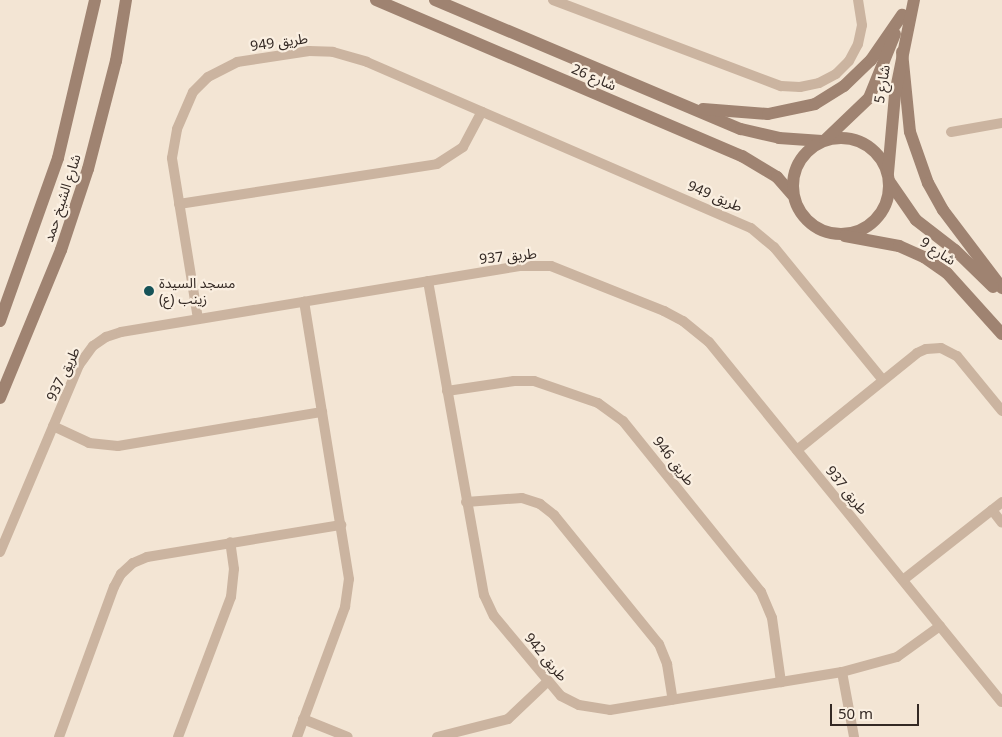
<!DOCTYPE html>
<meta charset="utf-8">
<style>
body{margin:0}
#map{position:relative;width:1002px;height:737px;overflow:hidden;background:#f3e5d4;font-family:"Noto Sans","Noto Sans Arabic",sans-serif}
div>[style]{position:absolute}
.street>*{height:10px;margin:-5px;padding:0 5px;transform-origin:5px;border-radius:5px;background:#cbb4a0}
.secondary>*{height:12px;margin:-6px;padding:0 6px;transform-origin:6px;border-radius:6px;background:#9f8371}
.secondary>.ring{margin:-6px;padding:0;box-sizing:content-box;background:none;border:12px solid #9f8371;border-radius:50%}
.dots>*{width:14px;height:14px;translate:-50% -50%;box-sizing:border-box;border:2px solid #faefe1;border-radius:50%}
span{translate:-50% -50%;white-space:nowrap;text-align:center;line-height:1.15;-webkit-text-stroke:4.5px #faefe1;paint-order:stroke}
.street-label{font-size:14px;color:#342924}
.poi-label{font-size:14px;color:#342924}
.left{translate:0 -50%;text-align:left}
.scale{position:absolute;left:830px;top:704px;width:89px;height:22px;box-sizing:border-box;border:2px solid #342924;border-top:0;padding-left:6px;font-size:15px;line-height:18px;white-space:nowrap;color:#342924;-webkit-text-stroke:4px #faefe1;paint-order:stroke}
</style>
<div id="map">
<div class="street">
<div style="left:553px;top:0;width:244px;rotate:20.7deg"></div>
<div style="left:781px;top:86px;width:19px;rotate:3deg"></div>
<div style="left:800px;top:87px;width:19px;rotate:-12deg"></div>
<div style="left:819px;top:83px;width:19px;rotate:-28deg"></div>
<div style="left:836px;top:74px;width:18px;rotate:-45deg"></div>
<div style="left:849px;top:61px;width:19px;rotate:-62deg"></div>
<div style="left:858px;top:44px;width:19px;rotate:-78deg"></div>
<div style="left:862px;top:25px;width:25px;rotate:-99deg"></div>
<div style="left:951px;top:132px;width:52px;rotate:-10deg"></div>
<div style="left:179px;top:204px;width:261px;rotate:-8.8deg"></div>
<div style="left:437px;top:164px;width:31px;rotate:-33deg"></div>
<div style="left:463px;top:147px;width:40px;rotate:-62deg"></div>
<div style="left:428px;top:281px;width:319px;rotate:79.9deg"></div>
<div style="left:484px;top:595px;width:23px;rotate:65deg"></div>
<div style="left:494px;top:616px;width:104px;rotate:50.1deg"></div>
<div style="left:561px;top:696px;width:20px;rotate:27deg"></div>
<div style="left:579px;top:705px;width:31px;rotate:9deg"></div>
<div style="left:610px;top:710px;width:235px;rotate:-9.3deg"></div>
<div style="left:842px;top:672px;width:57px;rotate:-15.3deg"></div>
<div style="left:897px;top:657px;width:53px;rotate:-35.8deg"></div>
<div style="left:198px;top:319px;width:163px;rotate:-99.2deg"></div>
<div style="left:172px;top:158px;width:29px;rotate:-80deg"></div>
<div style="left:177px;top:129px;width:40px;rotate:-66.6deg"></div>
<div style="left:193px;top:92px;width:21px;rotate:-45deg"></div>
<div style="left:208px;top:77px;width:33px;rotate:-27deg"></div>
<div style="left:237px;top:62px;width:73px;rotate:-8.7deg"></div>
<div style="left:309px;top:51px;width:24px;rotate:2deg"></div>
<div style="left:333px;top:52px;width:35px;rotate:16deg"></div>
<div style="left:367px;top:62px;width:418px;rotate:23.4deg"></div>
<div style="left:751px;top:228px;width:30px;rotate:40deg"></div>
<div style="left:774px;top:247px;width:172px;rotate:50.7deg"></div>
<div style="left:447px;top:391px;width:68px;rotate:-8.5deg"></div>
<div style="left:514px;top:381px;width:20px"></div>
<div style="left:534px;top:381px;width:68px;rotate:19deg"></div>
<div style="left:598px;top:403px;width:31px;rotate:36deg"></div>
<div style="left:623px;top:421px;width:220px;rotate:51.1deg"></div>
<div style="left:761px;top:592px;width:28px;rotate:67deg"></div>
<div style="left:772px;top:618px;width:65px;rotate:82deg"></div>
<div style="left:53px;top:426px;width:40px;rotate:25deg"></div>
<div style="left:89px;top:443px;width:29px;rotate:6deg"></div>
<div style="left:118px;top:446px;width:207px;rotate:-9.5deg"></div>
<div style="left:797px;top:450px;width:154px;rotate:-38.9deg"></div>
<div style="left:917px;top:353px;width:10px;rotate:-24deg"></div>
<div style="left:926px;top:349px;width:15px;rotate:-4deg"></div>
<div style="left:941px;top:348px;width:18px;rotate:27deg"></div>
<div style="left:957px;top:356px;width:71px;rotate:50.7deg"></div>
<div style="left:466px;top:502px;width:56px;rotate:-4.1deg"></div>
<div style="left:522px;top:498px;width:19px;rotate:18deg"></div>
<div style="left:540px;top:504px;width:18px;rotate:38deg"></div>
<div style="left:554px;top:515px;width:166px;rotate:50.9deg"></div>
<div style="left:659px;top:644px;width:22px;rotate:68deg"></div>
<div style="left:667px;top:664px;width:36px;rotate:81deg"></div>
<div style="left:992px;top:510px;width:16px;rotate:52deg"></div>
<div style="left:0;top:552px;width:203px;rotate:-67.1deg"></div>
<div style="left:79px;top:365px;width:24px;rotate:-54deg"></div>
<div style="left:93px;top:346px;width:16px;rotate:-35deg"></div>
<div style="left:106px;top:337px;width:16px;rotate:-18deg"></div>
<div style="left:121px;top:332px;width:404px;rotate:-9.4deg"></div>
<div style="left:520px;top:266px;width:31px"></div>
<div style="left:551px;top:266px;width:122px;rotate:21.7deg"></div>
<div style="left:664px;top:311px;width:21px;rotate:28deg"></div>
<div style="left:683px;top:321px;width:33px;rotate:39deg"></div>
<div style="left:709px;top:342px;width:464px;rotate:50.9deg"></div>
<div style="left:903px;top:580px;width:126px;rotate:-38.2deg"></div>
<div style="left:842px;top:672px;width:66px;rotate:79.5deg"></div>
<div style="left:303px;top:719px;width:48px;rotate:21.8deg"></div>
<div style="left:59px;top:737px;width:160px;rotate:-69.9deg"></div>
<div style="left:114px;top:587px;width:15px;rotate:-62deg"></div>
<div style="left:121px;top:574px;width:16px;rotate:-43deg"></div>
<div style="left:133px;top:563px;width:15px;rotate:-23deg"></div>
<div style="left:147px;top:557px;width:197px;rotate:-9.4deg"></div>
<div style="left:178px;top:737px;width:150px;rotate:-69.3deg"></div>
<div style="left:231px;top:597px;width:28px;rotate:-84deg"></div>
<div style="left:234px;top:569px;width:27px;rotate:-98deg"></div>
<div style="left:297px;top:737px;width:139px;rotate:-69.7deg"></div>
<div style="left:345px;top:607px;width:28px;rotate:-82deg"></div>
<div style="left:349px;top:579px;width:281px;rotate:-99.2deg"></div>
<div style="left:437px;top:737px;width:73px;rotate:-14.2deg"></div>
<div style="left:508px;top:719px;width:54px;rotate:-43.5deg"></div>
</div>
<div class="secondary">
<div style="left:376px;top:0;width:398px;rotate:23.1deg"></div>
<div style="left:742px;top:156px;width:41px;rotate:31deg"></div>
<div style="left:777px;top:177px;width:23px;rotate:49deg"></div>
<div style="left:435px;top:0;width:332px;rotate:22.9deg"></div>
<div style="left:741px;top:129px;width:39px;rotate:13deg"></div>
<div style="left:779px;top:138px;width:43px;rotate:4deg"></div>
<div style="left:902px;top:52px;width:80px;rotate:84.3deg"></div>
<div style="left:910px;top:132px;width:54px;rotate:70.6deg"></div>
<div style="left:928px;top:183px;width:31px;rotate:61deg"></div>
<div style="left:943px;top:210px;width:98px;rotate:52.9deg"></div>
<div style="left:703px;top:109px;width:65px;rotate:4.4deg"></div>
<div style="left:768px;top:114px;width:48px;rotate:-12deg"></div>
<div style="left:815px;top:104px;width:34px;rotate:-32deg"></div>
<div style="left:844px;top:86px;width:37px;rotate:-44deg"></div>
<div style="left:871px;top:60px;width:55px;rotate:-55.4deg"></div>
<div class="ring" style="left:793px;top:138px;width:84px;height:84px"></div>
<div style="left:825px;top:140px;width:61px;rotate:-43.7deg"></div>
<div style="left:869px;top:98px;width:69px;rotate:-67.9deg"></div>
<div style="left:888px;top:173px;width:79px;rotate:-84.9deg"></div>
<div style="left:895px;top:94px;width:96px;rotate:-78.6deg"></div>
<div style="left:889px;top:181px;width:47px;rotate:55.3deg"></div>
<div style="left:916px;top:220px;width:49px;rotate:37.6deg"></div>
<div style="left:955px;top:250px;width:53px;rotate:44.2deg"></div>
<div style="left:845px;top:236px;width:55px;rotate:10.5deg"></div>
<div style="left:899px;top:246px;width:27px;rotate:24deg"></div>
<div style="left:924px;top:257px;width:28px;rotate:35deg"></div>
<div style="left:947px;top:273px;width:82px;rotate:48deg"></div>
<div style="left:0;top:321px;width:173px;rotate:-70.4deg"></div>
<div style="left:58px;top:158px;width:162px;rotate:-76.8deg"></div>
<div style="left:0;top:398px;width:160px;rotate:-67.6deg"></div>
<div style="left:61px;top:250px;width:85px;rotate:-71.6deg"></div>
<div style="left:88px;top:169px;width:112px;rotate:-75.5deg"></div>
<div style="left:116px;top:61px;width:62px;rotate:-80.7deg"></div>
</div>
<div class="dots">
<div style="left:149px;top:291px;background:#165358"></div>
</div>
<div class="street-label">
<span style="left:279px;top:42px;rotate:-8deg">طريق 949</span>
<span style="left:594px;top:77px;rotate:23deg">شارع 26</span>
<span style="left:882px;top:84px;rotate:-81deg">شارع 5</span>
<span style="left:715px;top:196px;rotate:23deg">طريق 949</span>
<span style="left:62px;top:198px;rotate:-72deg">شارع الشيخ حمد</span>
<span style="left:938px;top:251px;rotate:33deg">شارع 9</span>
<span style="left:508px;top:256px;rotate:-6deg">طريق 937</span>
<span style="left:63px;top:374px;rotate:-64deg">طريق 937</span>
<span style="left:674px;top:461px;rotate:52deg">طريق 946</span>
<span style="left:847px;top:490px;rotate:51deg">طريق 937</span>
<span style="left:546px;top:657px;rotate:50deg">طريق 942</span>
</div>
<div class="poi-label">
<span class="left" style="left:159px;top:291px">مسجد السيدة<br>زينب (ع)</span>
</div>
<div class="scale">50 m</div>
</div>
